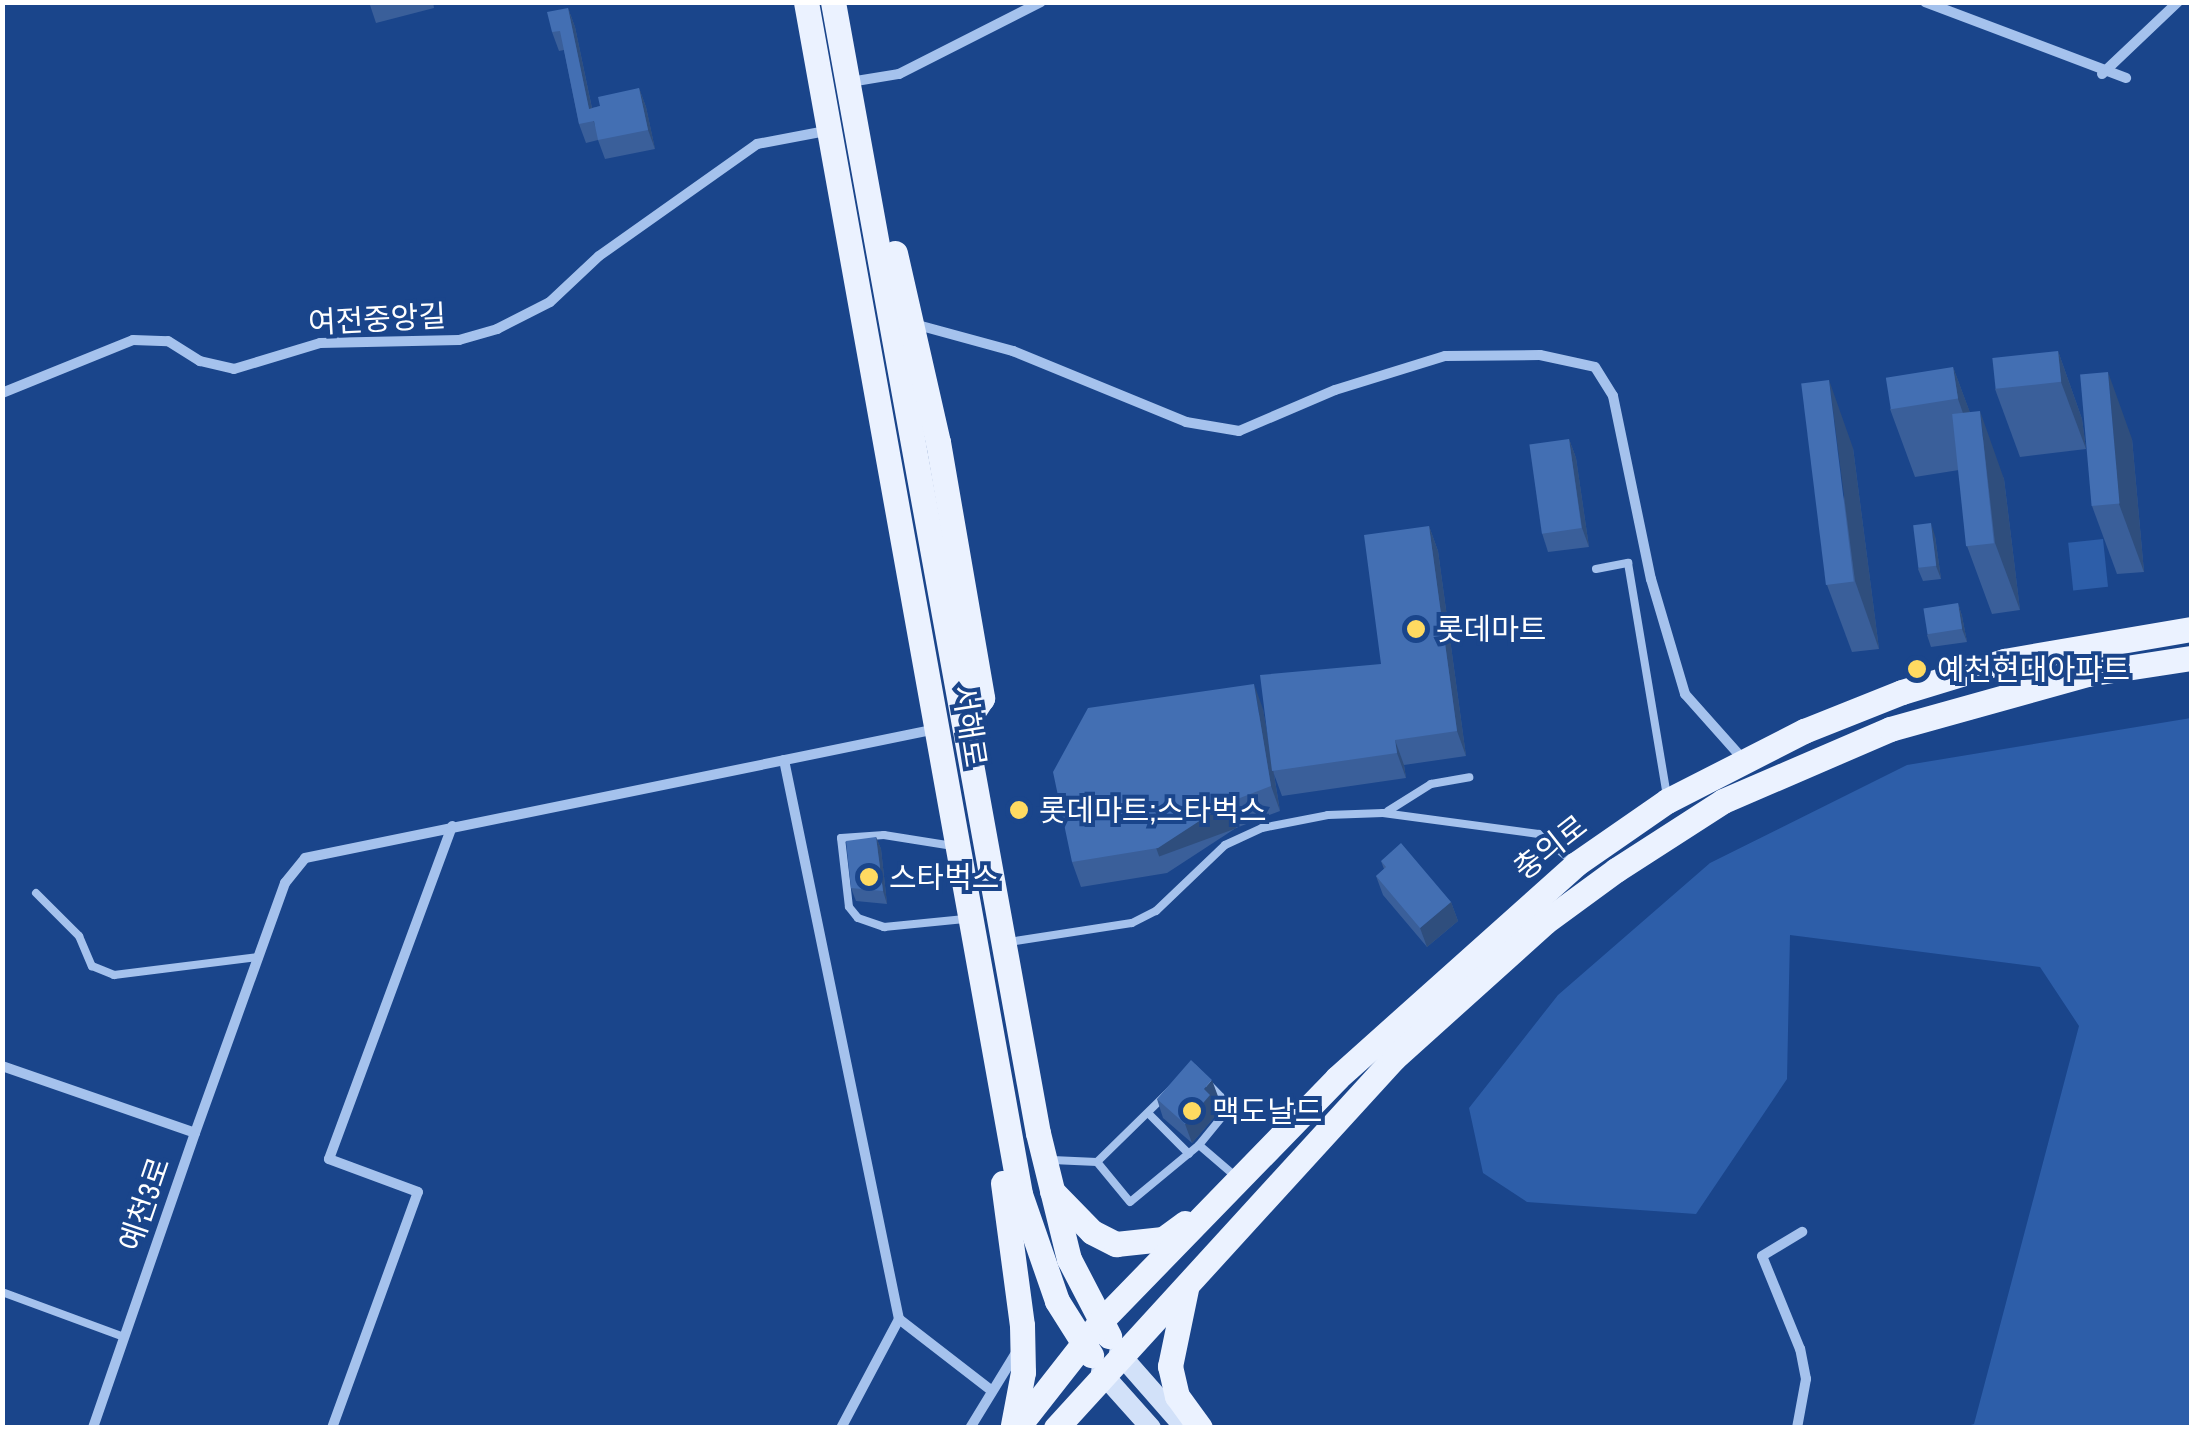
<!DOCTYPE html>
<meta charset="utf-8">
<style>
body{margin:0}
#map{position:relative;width:2194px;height:1430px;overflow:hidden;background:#1a458b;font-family:"Archivo Narrow","Noto Sans KR",sans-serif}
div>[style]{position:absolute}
.green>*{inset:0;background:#2d5ea9;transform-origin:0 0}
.service>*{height:8px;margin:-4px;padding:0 4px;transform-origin:4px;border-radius:4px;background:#a5c2ed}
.minor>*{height:10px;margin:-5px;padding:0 5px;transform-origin:5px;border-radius:5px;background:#a5c2ed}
.secondary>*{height:20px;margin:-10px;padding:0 10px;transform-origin:10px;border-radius:10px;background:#d2e1f9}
.primary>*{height:25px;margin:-12.5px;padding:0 12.5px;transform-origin:12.5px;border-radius:12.5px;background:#ebf2ff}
.wall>*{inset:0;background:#3a5f9a}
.shaded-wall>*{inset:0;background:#2f4e7d;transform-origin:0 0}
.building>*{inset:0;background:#436fb3;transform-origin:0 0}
.dots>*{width:28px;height:28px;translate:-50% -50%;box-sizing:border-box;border:5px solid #1a458b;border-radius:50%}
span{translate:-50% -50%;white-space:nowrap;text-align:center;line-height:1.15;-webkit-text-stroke:8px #1a458b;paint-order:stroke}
.street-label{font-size:30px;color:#fff}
.poi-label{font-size:30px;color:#fff}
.left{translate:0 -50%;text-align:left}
.frame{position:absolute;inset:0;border:5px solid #fff;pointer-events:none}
</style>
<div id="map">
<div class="green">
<div style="left:2103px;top:539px;width:48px;height:35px;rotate:84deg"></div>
<div style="clip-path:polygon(2191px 718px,2191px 1427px,1964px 1427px,1974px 1424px,2079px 1026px,2040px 967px,1790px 935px,1787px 1079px,1696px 1214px,1527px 1202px,1483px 1173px,1469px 1108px,1558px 995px,1710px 863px,1907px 765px)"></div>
</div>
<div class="service">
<div style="left:1596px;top:569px;width:33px;rotate:-11deg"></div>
<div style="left:1628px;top:563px;width:237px;rotate:80.5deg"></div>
<div style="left:1388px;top:811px;width:51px;rotate:-32.1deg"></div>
<div style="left:1431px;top:784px;width:39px;rotate:-10deg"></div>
<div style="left:953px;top:846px;width:70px;rotate:-170.9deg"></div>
<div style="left:884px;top:835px;width:43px;rotate:176deg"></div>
<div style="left:841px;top:838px;width:69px;rotate:83.4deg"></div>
<div style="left:849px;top:907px;width:14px;rotate:51deg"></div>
<div style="left:858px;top:918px;width:28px;rotate:19deg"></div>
<div style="left:884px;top:927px;width:81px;rotate:-5.6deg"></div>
<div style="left:36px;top:893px;width:61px;rotate:45deg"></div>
<div style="left:79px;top:936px;width:33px;rotate:67deg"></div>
<div style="left:92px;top:966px;width:24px;rotate:22deg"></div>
<div style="left:114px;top:975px;width:146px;rotate:-7.1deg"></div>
<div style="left:1009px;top:942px;width:124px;rotate:-8.8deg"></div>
<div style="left:1132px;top:923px;width:27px;rotate:-27deg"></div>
<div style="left:1156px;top:911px;width:95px;rotate:-43.7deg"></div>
<div style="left:1225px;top:845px;width:41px;rotate:-24.7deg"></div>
<div style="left:1262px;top:828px;width:67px;rotate:-11.1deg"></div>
<div style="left:1328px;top:815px;width:55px;rotate:-2.1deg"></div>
<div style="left:1383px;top:813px;width:157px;rotate:7.7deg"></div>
<div style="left:1539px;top:834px;width:43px;rotate:39.3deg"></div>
<div style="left:1193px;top:1068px;width:40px;rotate:46deg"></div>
<div style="left:1221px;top:1097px;width:16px;rotate:72deg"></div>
<div style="left:1226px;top:1112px;width:43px;rotate:129.3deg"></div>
<div style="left:1199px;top:1145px;width:89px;rotate:140.4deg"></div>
<div style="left:1130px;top:1202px;width:52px;rotate:-129.5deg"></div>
<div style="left:1097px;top:1162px;width:134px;rotate:-44.4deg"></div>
<div style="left:1150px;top:1115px;width:55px;rotate:45deg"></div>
<div style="left:1199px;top:1145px;width:46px;rotate:40.6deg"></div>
<div style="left:1052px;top:1160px;width:45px;rotate:2.5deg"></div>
<div style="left:2px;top:1292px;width:130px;rotate:20.2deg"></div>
</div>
<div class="minor">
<div style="left:1925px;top:2px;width:215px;rotate:20.7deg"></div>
<div style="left:2102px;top:74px;width:105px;rotate:-43.5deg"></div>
<div style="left:850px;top:82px;width:50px;rotate:-9.3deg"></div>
<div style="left:899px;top:74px;width:159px;rotate:-26.9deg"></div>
<div style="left:914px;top:324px;width:103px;rotate:15.3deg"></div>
<div style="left:1013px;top:351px;width:187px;rotate:22.3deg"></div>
<div style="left:1186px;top:422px;width:54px;rotate:9.6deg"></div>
<div style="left:1239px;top:431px;width:104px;rotate:-23.1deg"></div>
<div style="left:1335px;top:390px;width:115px;rotate:-17.2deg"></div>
<div style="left:1445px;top:356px;width:95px;rotate:-0.6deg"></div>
<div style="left:1540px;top:355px;width:56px;rotate:12.3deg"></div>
<div style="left:1595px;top:367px;width:34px;rotate:58deg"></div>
<div style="left:1613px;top:396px;width:187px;rotate:78.3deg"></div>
<div style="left:1651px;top:579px;width:120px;rotate:73.5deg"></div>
<div style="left:1685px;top:694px;width:87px;rotate:48.3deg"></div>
<div style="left:2px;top:393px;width:141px;rotate:-22deg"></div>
<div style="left:133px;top:340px;width:35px;rotate:2deg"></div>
<div style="left:168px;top:341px;width:38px;rotate:32deg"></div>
<div style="left:200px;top:361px;width:35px;rotate:13deg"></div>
<div style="left:234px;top:369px;width:90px;rotate:-16.8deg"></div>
<div style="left:320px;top:343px;width:139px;rotate:-1.2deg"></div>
<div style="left:459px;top:340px;width:40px;rotate:-16deg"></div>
<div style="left:497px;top:329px;width:59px;rotate:-27deg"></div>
<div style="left:550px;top:302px;width:67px;rotate:-43.2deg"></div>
<div style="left:599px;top:256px;width:194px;rotate:-35.3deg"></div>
<div style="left:757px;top:144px;width:70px;rotate:-10.7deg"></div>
<div style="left:784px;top:760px;width:571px;rotate:78.38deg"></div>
<div style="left:899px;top:1319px;width:123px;rotate:118deg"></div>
<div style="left:2px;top:1066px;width:204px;rotate:19.1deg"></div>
<div style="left:195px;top:1133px;width:312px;rotate:109.1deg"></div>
<div style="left:195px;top:1133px;width:266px;rotate:-70.2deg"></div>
<div style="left:285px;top:883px;width:32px;rotate:-51deg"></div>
<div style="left:305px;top:858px;width:645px;rotate:-11.54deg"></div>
<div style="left:899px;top:1319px;width:116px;rotate:37.7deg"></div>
<div style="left:332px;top:1428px;width:251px;rotate:-70deg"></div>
<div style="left:418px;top:1192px;width:95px;rotate:-159.7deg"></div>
<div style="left:329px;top:1159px;width:355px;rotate:-69.7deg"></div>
<div style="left:970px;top:1428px;width:88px;rotate:-58.5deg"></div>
<div style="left:1797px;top:1428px;width:50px;rotate:-79.6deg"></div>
<div style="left:1806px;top:1379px;width:31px;rotate:-101deg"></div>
<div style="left:1800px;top:1349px;width:100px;rotate:-112.2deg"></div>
<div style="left:1762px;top:1256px;width:47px;rotate:-31deg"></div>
</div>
<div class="secondary">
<div style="left:1119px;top:1353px;width:100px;rotate:48.7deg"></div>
<div style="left:1101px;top:1372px;width:75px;rotate:48.2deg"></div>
</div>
<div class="primary">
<div style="left:806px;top:2px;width:1211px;rotate:79.82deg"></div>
<div style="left:1020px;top:1194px;width:113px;rotate:70.9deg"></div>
<div style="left:1057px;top:1301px;width:64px;rotate:57.8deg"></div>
<div style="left:833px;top:2px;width:1149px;rotate:79.73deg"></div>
<div style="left:1038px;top:1133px;width:130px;rotate:76.2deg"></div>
<div style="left:1069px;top:1259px;width:87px;rotate:62.5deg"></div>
<div style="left:895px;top:253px;width:194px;rotate:77.2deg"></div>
<div style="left:938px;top:442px;width:260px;rotate:80.2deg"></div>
<div style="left:982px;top:698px;width:31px;rotate:123deg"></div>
<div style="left:1003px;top:1183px;width:143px;rotate:82.4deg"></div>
<div style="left:1022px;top:1325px;width:47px;rotate:88.8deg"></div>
<div style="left:1023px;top:1372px;width:54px;rotate:100.7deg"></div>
<div style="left:1052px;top:1191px;width:57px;rotate:45.7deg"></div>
<div style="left:1092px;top:1232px;width:27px;rotate:27deg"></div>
<div style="left:1116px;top:1244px;width:47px;rotate:-6.1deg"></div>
<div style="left:1163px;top:1239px;width:27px;rotate:-36deg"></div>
<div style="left:1186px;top:1289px;width:79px;rotate:101.7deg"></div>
<div style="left:1170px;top:1366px;width:31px;rotate:77deg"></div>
<div style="left:1177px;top:1396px;width:39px;rotate:54deg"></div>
<div style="left:1017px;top:1428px;width:135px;rotate:-51.9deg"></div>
<div style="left:1100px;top:1322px;width:340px;rotate:-45.8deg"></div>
<div style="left:1337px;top:1078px;width:321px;rotate:-41.8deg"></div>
<div style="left:1576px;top:864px;width:111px;rotate:-34.7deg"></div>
<div style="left:1667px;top:801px;width:154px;rotate:-27.1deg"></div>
<div style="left:1804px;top:731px;width:105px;rotate:-21.7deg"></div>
<div style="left:1902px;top:692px;width:107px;rotate:-16.9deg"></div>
<div style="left:2004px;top:661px;width:191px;rotate:-9.7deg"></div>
<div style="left:1056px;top:1428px;width:501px;rotate:-47.59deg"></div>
<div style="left:1394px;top:1058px;width:203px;rotate:-42deg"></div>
<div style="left:1545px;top:922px;width:88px;rotate:-36.2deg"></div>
<div style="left:1616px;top:870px;width:127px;rotate:-32.8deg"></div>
<div style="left:1723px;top:801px;width:182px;rotate:-23.3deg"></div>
<div style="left:1890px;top:729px;width:205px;rotate:-15.6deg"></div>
<div style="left:2087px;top:674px;width:106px;rotate:-8.7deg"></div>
</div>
<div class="wall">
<div style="clip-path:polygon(369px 2px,433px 2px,434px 8px,376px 23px)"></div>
<div style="clip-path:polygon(568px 8px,575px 27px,592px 108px,600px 106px,639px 88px,646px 107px,655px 149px,605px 159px,598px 140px,586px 143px,579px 124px,564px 50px,559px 51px,552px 32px)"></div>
<div style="clip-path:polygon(2058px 351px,2082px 419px,2086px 449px,2020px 457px,1995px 389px)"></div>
<div style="clip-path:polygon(1953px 367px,1970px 413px,2004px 479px,2020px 610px,1992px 614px,1967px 546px,1959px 470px,1915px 477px,1890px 409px)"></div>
<div style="clip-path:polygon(1569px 439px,1576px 458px,1589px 547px,1548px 552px,1542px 533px)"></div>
<div style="clip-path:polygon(2132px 439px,2144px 572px,2117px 574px,2092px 506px)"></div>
<div style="clip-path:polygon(1853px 448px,1879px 649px,1852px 652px,1827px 585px)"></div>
<div style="clip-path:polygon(1429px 526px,1438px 551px,1466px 756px,1404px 765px,1406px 778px,1282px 796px,1274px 774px,1280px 811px,1236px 828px,1167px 873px,1081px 887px,1072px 862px,1263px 709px,1270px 752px,1381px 664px)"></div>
<div style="clip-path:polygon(1935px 536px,1941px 579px,1923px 581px,1918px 569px)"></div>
<div style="clip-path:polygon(1958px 603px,1962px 616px,1967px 642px,1931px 647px,1927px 635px)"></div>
<div style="clip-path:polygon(876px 837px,881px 849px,887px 904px,856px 901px,851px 888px)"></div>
<div style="clip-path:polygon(1381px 861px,1451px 902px,1458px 921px,1427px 947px,1383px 895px,1376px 876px,1384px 869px)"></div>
<div style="clip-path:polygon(1157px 1099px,1219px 1099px,1214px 1105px,1217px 1114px,1192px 1143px,1163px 1118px)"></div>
</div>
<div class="shaded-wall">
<div style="clip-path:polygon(568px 8px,575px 27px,596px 128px,589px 109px)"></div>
<div style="clip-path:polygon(639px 88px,646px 107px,655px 149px,648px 130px)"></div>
<div style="clip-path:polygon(2058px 351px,2082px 419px,2086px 449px,2061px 382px)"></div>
<div style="clip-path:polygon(1953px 367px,1978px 434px,1982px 467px,1958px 399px)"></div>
<div style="clip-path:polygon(2108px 372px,2132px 439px,2144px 572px,2119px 504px)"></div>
<div style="clip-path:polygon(1829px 380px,1853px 448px,1879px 649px,1855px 581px)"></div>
<div style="clip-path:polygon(1980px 411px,2004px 479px,2020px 610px,1995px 543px)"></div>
<div style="clip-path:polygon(1569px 439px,1576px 458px,1589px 547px,1582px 528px)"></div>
<div style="clip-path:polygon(1931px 523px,1935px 536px,1941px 579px,1936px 566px)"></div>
<div style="clip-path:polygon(1429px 526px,1438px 551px,1466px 756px,1457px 731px)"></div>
<div style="clip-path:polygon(1958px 603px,1962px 616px,1967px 642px,1962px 629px)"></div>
<div style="clip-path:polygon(1254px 684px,1263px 709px,1280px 811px,1271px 786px)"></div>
<div style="clip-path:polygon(1395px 740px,1404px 765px,1406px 778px,1397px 753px)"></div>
<div style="left:1227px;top:803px;width:27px;height:82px;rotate:70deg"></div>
<div style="clip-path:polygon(876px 837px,881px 849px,887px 904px,883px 891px)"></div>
<div style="clip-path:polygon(1451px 902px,1458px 921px,1427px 947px,1420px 928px)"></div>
<div style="clip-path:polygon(1212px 1080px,1219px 1099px,1214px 1105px,1217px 1114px,1192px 1143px,1185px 1124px,1204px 1089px)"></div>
</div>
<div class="building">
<div style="clip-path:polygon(568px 8px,589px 109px,600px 106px,598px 97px,639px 88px,648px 130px,598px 140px,594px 121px,579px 124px,560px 31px,552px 32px,547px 12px)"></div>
<div style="left:2058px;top:351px;width:31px;height:66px;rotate:84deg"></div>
<div style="left:1953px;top:367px;width:32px;height:68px;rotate:81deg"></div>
<div style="left:2108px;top:372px;width:132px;height:28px;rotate:85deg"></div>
<div style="left:1829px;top:380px;width:203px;height:28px;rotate:83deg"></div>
<div style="left:1980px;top:411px;width:133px;height:28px;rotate:84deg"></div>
<div style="left:1569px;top:439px;width:90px;height:40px;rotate:82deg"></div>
<div style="left:1931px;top:523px;width:43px;height:18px;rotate:83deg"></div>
<div style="clip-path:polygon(1429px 526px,1457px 731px,1395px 740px,1397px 753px,1272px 771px,1260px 675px,1381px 664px,1364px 535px)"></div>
<div style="left:1958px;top:603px;width:26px;height:35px;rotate:81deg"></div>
<div style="clip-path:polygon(1254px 684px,1271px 786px,1227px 803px,1158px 848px,1072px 862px,1053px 772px,1088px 708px)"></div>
<div style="clip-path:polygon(876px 837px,883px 891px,851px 888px,846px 841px)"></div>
<div style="clip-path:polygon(1401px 843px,1451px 902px,1420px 928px,1376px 876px,1386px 867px,1381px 861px)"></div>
<div style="clip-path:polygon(1191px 1060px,1212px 1080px,1204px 1089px,1210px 1095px,1185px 1124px,1157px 1099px)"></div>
</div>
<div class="dots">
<div style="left:1416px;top:629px;background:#ffda61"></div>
<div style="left:1917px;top:669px;background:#ffda61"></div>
<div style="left:1019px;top:810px;background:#ffda61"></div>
<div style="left:869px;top:877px;background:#ffda61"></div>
<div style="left:1192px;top:1111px;background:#ffda61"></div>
</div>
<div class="street-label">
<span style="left:377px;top:319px;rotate:-3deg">여전중앙길</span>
<span style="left:970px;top:726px;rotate:81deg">서해로</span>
<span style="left:1550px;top:847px;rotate:-38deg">충의로</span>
<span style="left:144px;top:1204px;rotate:-71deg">예천3로</span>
</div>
<div class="poi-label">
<span class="left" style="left:1436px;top:629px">롯데마트</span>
<span class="left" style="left:1937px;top:669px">예천현대아파트</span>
<span class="left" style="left:1039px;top:810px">롯데마트;스타벅스</span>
<span class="left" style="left:889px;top:877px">스타벅스</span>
<span class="left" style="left:1212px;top:1111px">맥도날드</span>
</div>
<div class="frame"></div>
</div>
